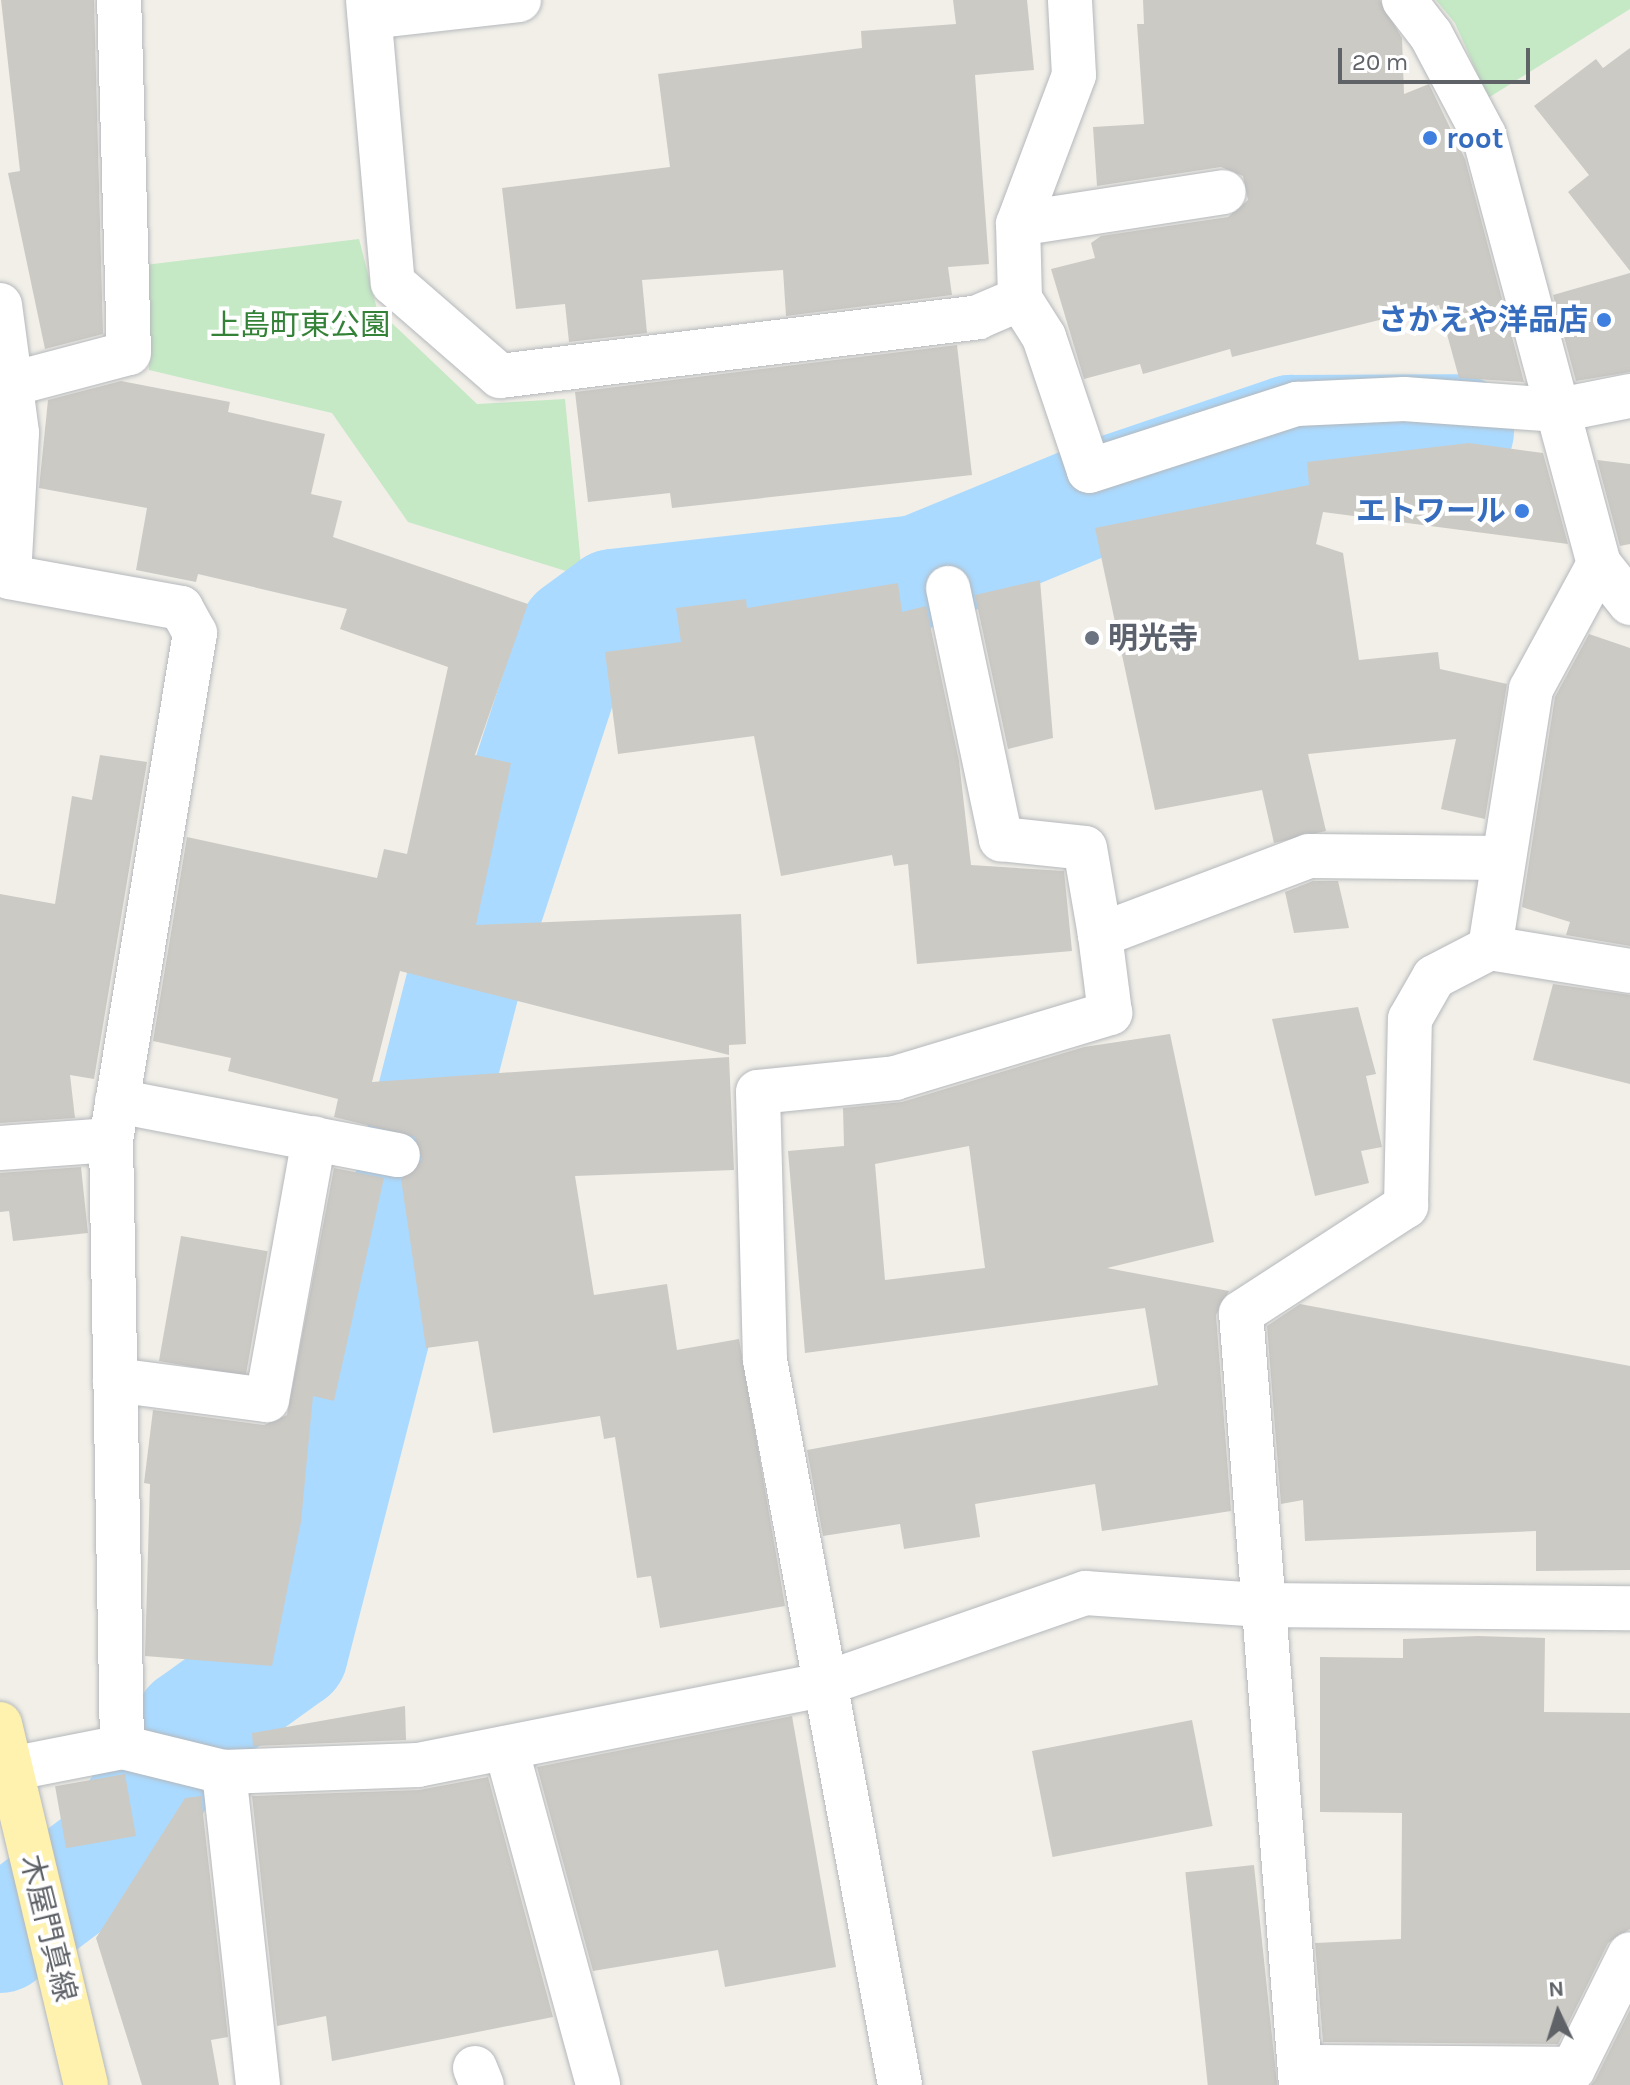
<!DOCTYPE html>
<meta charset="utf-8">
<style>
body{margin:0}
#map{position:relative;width:1630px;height:2085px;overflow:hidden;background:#f1efe8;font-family:Karla,"Noto Sans JP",sans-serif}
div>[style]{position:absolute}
.green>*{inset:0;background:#c5e8c5}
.river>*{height:114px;margin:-57px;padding:0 57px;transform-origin:57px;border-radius:57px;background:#aadaff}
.building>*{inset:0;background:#cccac5;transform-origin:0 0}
.roads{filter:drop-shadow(0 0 2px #b5b8bc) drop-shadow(0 0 2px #b5b8bc)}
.minor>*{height:44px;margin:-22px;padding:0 22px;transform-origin:22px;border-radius:22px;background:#fff}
.major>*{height:44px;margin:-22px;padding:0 22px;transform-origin:22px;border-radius:22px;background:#fff2af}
.dots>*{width:22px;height:22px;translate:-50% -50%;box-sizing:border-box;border:4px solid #fff;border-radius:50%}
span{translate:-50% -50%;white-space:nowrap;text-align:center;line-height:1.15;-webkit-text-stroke:8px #fff;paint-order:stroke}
.shop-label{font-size:30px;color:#366cbe;font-weight:700}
.left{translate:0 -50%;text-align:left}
.right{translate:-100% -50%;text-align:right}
.park-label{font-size:30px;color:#348238}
.worship-label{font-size:30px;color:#5b616d;font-weight:700}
.street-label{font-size:30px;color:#5f6368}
.north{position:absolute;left:1518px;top:1973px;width:80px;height:80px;-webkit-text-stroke:6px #fff;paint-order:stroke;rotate:356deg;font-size:22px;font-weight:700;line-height:32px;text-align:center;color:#5f6368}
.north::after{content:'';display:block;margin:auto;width:28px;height:36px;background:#5f6368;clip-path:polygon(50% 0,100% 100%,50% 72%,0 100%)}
.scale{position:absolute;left:1338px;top:48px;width:192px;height:36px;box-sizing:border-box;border:4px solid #5f6368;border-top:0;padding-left:10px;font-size:24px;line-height:28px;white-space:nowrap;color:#5f6368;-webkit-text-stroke:6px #fff;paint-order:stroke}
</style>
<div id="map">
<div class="green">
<div style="clip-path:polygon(1436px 0,1630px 0,1630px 9px,1488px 98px,1455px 23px)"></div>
<div style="clip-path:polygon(359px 239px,377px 309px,477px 404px,565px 399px,582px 576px,408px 522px,332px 413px,149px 370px,145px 265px)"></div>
</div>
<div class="river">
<div style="left:0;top:1936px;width:140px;rotate:-36.9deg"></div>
<div style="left:112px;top:1852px;width:150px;rotate:-58.1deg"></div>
<div style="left:191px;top:1725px;width:123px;rotate:-35.8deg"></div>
<div style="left:291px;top:1653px;width:719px;rotate:-75.58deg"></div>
<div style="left:470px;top:957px;width:340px;rotate:-71.8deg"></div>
<div style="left:576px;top:634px;width:47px;rotate:-36.4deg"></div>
<div style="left:614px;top:606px;width:306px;rotate:-6.4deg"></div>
<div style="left:918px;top:572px;width:199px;rotate:-22.4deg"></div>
<div style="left:1102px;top:496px;width:200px;rotate:-18.7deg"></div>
<div style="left:1291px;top:432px;width:166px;rotate:-0.3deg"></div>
</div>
<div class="building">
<div style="clip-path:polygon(1px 0,94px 0,103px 334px,45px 349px,8px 173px,20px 171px)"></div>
<div style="clip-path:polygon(953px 0,1027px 0,1034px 70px,975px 75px,989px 264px,948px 267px,952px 295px,786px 316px,783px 270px,642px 280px,647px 333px,569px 342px,565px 304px,516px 309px,502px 188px,670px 167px,658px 74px,862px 48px,861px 31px,956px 24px)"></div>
<div style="clip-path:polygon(1143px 0,1380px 0,1402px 38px,1404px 94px,1429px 84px,1465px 159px,1524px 382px,1459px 378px,1439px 305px,1232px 357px,1230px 349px,1143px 374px,1140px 364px,1084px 379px,1051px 269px,1095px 258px,1091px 243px,1101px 236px,1228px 217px,1248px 200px,1243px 176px,1221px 167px,1097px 186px,1093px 127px,1144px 124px,1137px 24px,1144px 24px)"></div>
<div style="clip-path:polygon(1630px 48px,1630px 271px,1568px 192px,1589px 175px,1534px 106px,1596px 59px,1603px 68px)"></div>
<div style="clip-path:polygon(1630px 273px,1630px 372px,1576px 381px,1553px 295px)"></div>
<div style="clip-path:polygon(957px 345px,972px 475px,672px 508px,670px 493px,588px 502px,575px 392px)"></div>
<div style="clip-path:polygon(121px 381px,230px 402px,228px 412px,325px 434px,311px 494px,342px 501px,333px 537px,528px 604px,475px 755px,511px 763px,476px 925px,741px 914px,746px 1044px,729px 1045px,729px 1055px,400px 971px,372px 1082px,729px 1057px,734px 1170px,575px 1176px,594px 1295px,667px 1284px,677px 1350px,739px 1339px,785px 1606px,660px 1628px,651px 1576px,637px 1578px,615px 1437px,604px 1439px,600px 1416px,493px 1433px,478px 1341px,426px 1348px,401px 1179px,422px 1160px,415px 1137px,334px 1117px,338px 1099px,228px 1071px,231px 1058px,153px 1041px,187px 837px,377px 878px,384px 849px,407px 854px,448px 667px,340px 629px,347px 609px,198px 574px,196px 582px,136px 570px,147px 508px,39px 488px,48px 400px)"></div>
<div style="clip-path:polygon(1469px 443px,1543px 453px,1568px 544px,1323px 512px,1316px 544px,1343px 553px,1359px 660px,1438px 652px,1440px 669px,1507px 684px,1485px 819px,1441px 809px,1456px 739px,1308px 754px,1326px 831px,1274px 843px,1262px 790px,1155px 810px,1095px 528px,1309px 485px,1307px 462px)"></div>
<div style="clip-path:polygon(1597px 460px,1630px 464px,1630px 544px,1620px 546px)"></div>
<div style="clip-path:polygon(1040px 580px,1053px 738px,1008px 749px,975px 595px)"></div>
<div style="clip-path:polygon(898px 583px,902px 612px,926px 606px,959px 761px,971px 865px,1064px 871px,1072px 951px,917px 964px,908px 864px,894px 866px,892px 855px,781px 876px,754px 736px,618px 754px,605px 652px,681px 642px,676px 608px,746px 599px,747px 608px)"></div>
<div style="clip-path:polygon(1589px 634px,1630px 648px,1630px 946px,1566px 935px,1570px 922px,1522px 907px,1555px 697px)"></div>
<div style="clip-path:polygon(100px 755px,147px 762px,94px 1079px,70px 1075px,75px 1118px,0 1123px,0 894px,55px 904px,72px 796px,92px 800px)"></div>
<div style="clip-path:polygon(1313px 881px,1338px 881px,1349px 928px,1294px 933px,1285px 892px)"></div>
<div style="clip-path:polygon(1553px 984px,1630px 995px,1630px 1084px,1533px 1060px)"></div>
<div style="clip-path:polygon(1358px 1007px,1376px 1074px,1366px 1076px,1382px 1147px,1361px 1151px,1369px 1183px,1315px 1196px,1272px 1019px)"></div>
<div style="clip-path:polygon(evenodd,1170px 1034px,1214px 1242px,1107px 1268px,1229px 1291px,1216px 1315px,1231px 1511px,1102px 1531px,1095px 1484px,975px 1504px,980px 1537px,904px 1549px,900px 1524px,823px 1536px,807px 1450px,1158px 1385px,1145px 1308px,805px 1353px,788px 1151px,844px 1146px,843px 1108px,902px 1102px,1084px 1047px,1170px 1034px,969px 1146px,985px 1268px,885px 1280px,875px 1164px,969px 1146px)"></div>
<div style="clip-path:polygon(81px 1167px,88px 1233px,13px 1241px,9px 1211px,0 1212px,0 1173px)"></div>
<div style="clip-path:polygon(334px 1168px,384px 1178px,334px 1401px,313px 1396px,301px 1522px,272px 1666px,145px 1656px,150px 1484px,144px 1483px,153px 1410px,264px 1425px,287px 1415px)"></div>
<div style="left:181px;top:1236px;width:88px;height:127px;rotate:10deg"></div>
<div style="clip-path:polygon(1300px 1304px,1630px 1366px,1630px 1570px,1536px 1571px,1536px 1531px,1305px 1541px,1303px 1500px,1281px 1504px,1267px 1326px)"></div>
<div style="clip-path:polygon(1478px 1636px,1545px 1638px,1544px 1712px,1630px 1713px,1630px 1929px,1608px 1943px,1558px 2044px,1323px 2042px,1315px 1943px,1401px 1939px,1402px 1813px,1320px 1812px,1320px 1657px,1403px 1658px,1403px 1639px)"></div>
<div style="clip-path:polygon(405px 1706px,406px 1740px,253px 1746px,252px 1733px)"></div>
<div style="clip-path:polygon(792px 1716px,836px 1967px,725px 1987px,718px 1950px,593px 1971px,537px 1767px)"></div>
<div style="left:1192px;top:1720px;width:108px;height:163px;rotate:79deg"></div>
<div style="left:125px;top:1774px;width:63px;height:71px;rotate:80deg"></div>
<div style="clip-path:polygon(488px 1777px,553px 2017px,332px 2061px,326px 2016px,277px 2026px,252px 1796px,419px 1790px)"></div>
<div style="clip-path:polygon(201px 1796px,228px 2037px,211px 2040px,219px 2085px,142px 2085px,96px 1938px,185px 1798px)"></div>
<div style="left:1254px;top:1865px;width:221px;height:69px;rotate:84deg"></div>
<div style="clip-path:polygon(1630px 2010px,1630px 2085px,1591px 2085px,1595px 2080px)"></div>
</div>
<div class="roads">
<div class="minor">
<div style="left:368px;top:0;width:284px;rotate:85deg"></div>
<div style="left:393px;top:283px;width:142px;rotate:41deg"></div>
<div style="left:500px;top:376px;width:482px;rotate:-7deg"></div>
<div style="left:978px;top:317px;width:46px;rotate:-23.2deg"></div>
<div style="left:1020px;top:299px;width:75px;rotate:-91.5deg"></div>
<div style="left:1018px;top:224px;width:159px;rotate:-69.4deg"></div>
<div style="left:1074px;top:75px;width:75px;rotate:-93.1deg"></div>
<div style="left:1404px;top:0;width:44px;rotate:52.4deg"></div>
<div style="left:1431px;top:35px;width:113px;rotate:62.1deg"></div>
<div style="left:1484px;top:135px;width:444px;rotate:75deg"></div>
<div style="left:1599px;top:564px;width:50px;rotate:51.5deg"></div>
<div style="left:370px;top:17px;width:150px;rotate:-6.5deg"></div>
<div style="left:1018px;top:224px;width:208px;rotate:-8.8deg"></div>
<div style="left:1020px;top:299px;width:45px;rotate:57.7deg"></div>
<div style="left:1044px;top:337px;width:141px;rotate:71.4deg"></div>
<div style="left:1089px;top:471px;width:219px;rotate:-17.9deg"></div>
<div style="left:1297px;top:404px;width:107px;rotate:-2.7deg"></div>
<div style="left:1404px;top:399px;width:155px;rotate:4.1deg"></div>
<div style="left:1559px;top:410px;width:72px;rotate:-11.2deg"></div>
<div style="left:0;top:305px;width:129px;rotate:82.4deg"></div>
<div style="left:17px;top:433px;width:144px;rotate:93.2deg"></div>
<div style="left:9px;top:577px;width:175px;rotate:10.2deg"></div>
<div style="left:181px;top:608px;width:29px;rotate:61deg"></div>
<div style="left:195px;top:633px;width:514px;rotate:99.41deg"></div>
<div style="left:111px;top:1140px;width:607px;rotate:88.96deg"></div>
<div style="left:0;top:387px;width:133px;rotate:-14.8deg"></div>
<div style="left:129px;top:353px;width:353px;rotate:-91.6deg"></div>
<div style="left:948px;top:588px;width:257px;rotate:78.1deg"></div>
<div style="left:1001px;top:839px;width:84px;rotate:6.1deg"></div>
<div style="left:1085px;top:848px;width:88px;rotate:80.2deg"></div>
<div style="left:1490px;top:948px;width:142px;rotate:9.3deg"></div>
<div style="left:117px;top:1101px;width:286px;rotate:10.9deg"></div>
<div style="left:0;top:1148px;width:111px;rotate:-4.1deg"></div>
<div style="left:115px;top:1380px;width:153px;rotate:7.5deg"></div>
<div style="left:267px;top:1400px;width:266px;rotate:-79.8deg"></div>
<div style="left:506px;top:1748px;width:349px;rotate:74.7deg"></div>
<div style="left:0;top:1771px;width:124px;rotate:-11.1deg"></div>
<div style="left:122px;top:1747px;width:105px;rotate:13.8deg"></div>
<div style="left:224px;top:1772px;width:194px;rotate:-2.1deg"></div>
<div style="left:418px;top:1765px;width:411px;rotate:-11.2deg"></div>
<div style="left:821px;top:1685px;width:280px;rotate:-19.2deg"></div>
<div style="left:1085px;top:1593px;width:174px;rotate:3.9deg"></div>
<div style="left:1259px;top:1605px;width:371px;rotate:0.5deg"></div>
<div style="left:224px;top:1772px;width:315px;rotate:83.8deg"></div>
<div style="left:1300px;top:2067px;width:273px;rotate:0.4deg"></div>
<div style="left:1573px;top:2069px;width:128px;rotate:-63.6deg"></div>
<div style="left:475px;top:2068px;width:18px;rotate:68deg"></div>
<div style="left:900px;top:2085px;width:737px;rotate:-100.55deg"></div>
<div style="left:765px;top:1360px;width:268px;rotate:-91.5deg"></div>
<div style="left:758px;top:1092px;width:138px;rotate:-5.8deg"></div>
<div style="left:895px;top:1078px;width:225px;rotate:-16.8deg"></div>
<div style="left:1110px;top:1013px;width:79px;rotate:-97.3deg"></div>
<div style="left:1100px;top:935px;width:223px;rotate:-20.7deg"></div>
<div style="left:1309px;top:856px;width:194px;rotate:0.6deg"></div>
<div style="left:1301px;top:2085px;width:774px;rotate:-94.44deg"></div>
<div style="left:1241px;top:1313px;width:197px;rotate:-33deg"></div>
<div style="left:1406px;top:1206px;width:187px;rotate:-88.8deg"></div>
<div style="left:1410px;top:1019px;width:48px;rotate:-60.3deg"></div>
<div style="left:1434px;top:977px;width:63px;rotate:-27.4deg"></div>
<div style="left:1490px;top:948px;width:262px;rotate:-81deg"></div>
<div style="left:1531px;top:689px;width:142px;rotate:-61.5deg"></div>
</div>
<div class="major">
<div style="left:0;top:1724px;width:371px;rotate:76.6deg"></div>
</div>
</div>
<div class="dots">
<div style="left:1430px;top:138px;background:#3f7fe0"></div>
<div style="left:1604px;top:320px;background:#3f7fe0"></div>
<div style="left:1522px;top:511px;background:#3f7fe0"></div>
<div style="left:1092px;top:638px;background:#6b7280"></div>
</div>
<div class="shop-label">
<span class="left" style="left:1446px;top:138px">root</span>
<span class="right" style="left:1588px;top:320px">さかえや洋品店</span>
<span class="right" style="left:1506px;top:511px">エトワール</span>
</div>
<div class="park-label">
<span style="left:300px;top:325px">上島町東公園</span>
</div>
<div class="worship-label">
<span class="left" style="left:1108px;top:638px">明光寺</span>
</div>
<div class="street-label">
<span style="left:48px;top:1928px;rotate:76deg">木屋門真線</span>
</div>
<div class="north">N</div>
<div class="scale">20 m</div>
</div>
